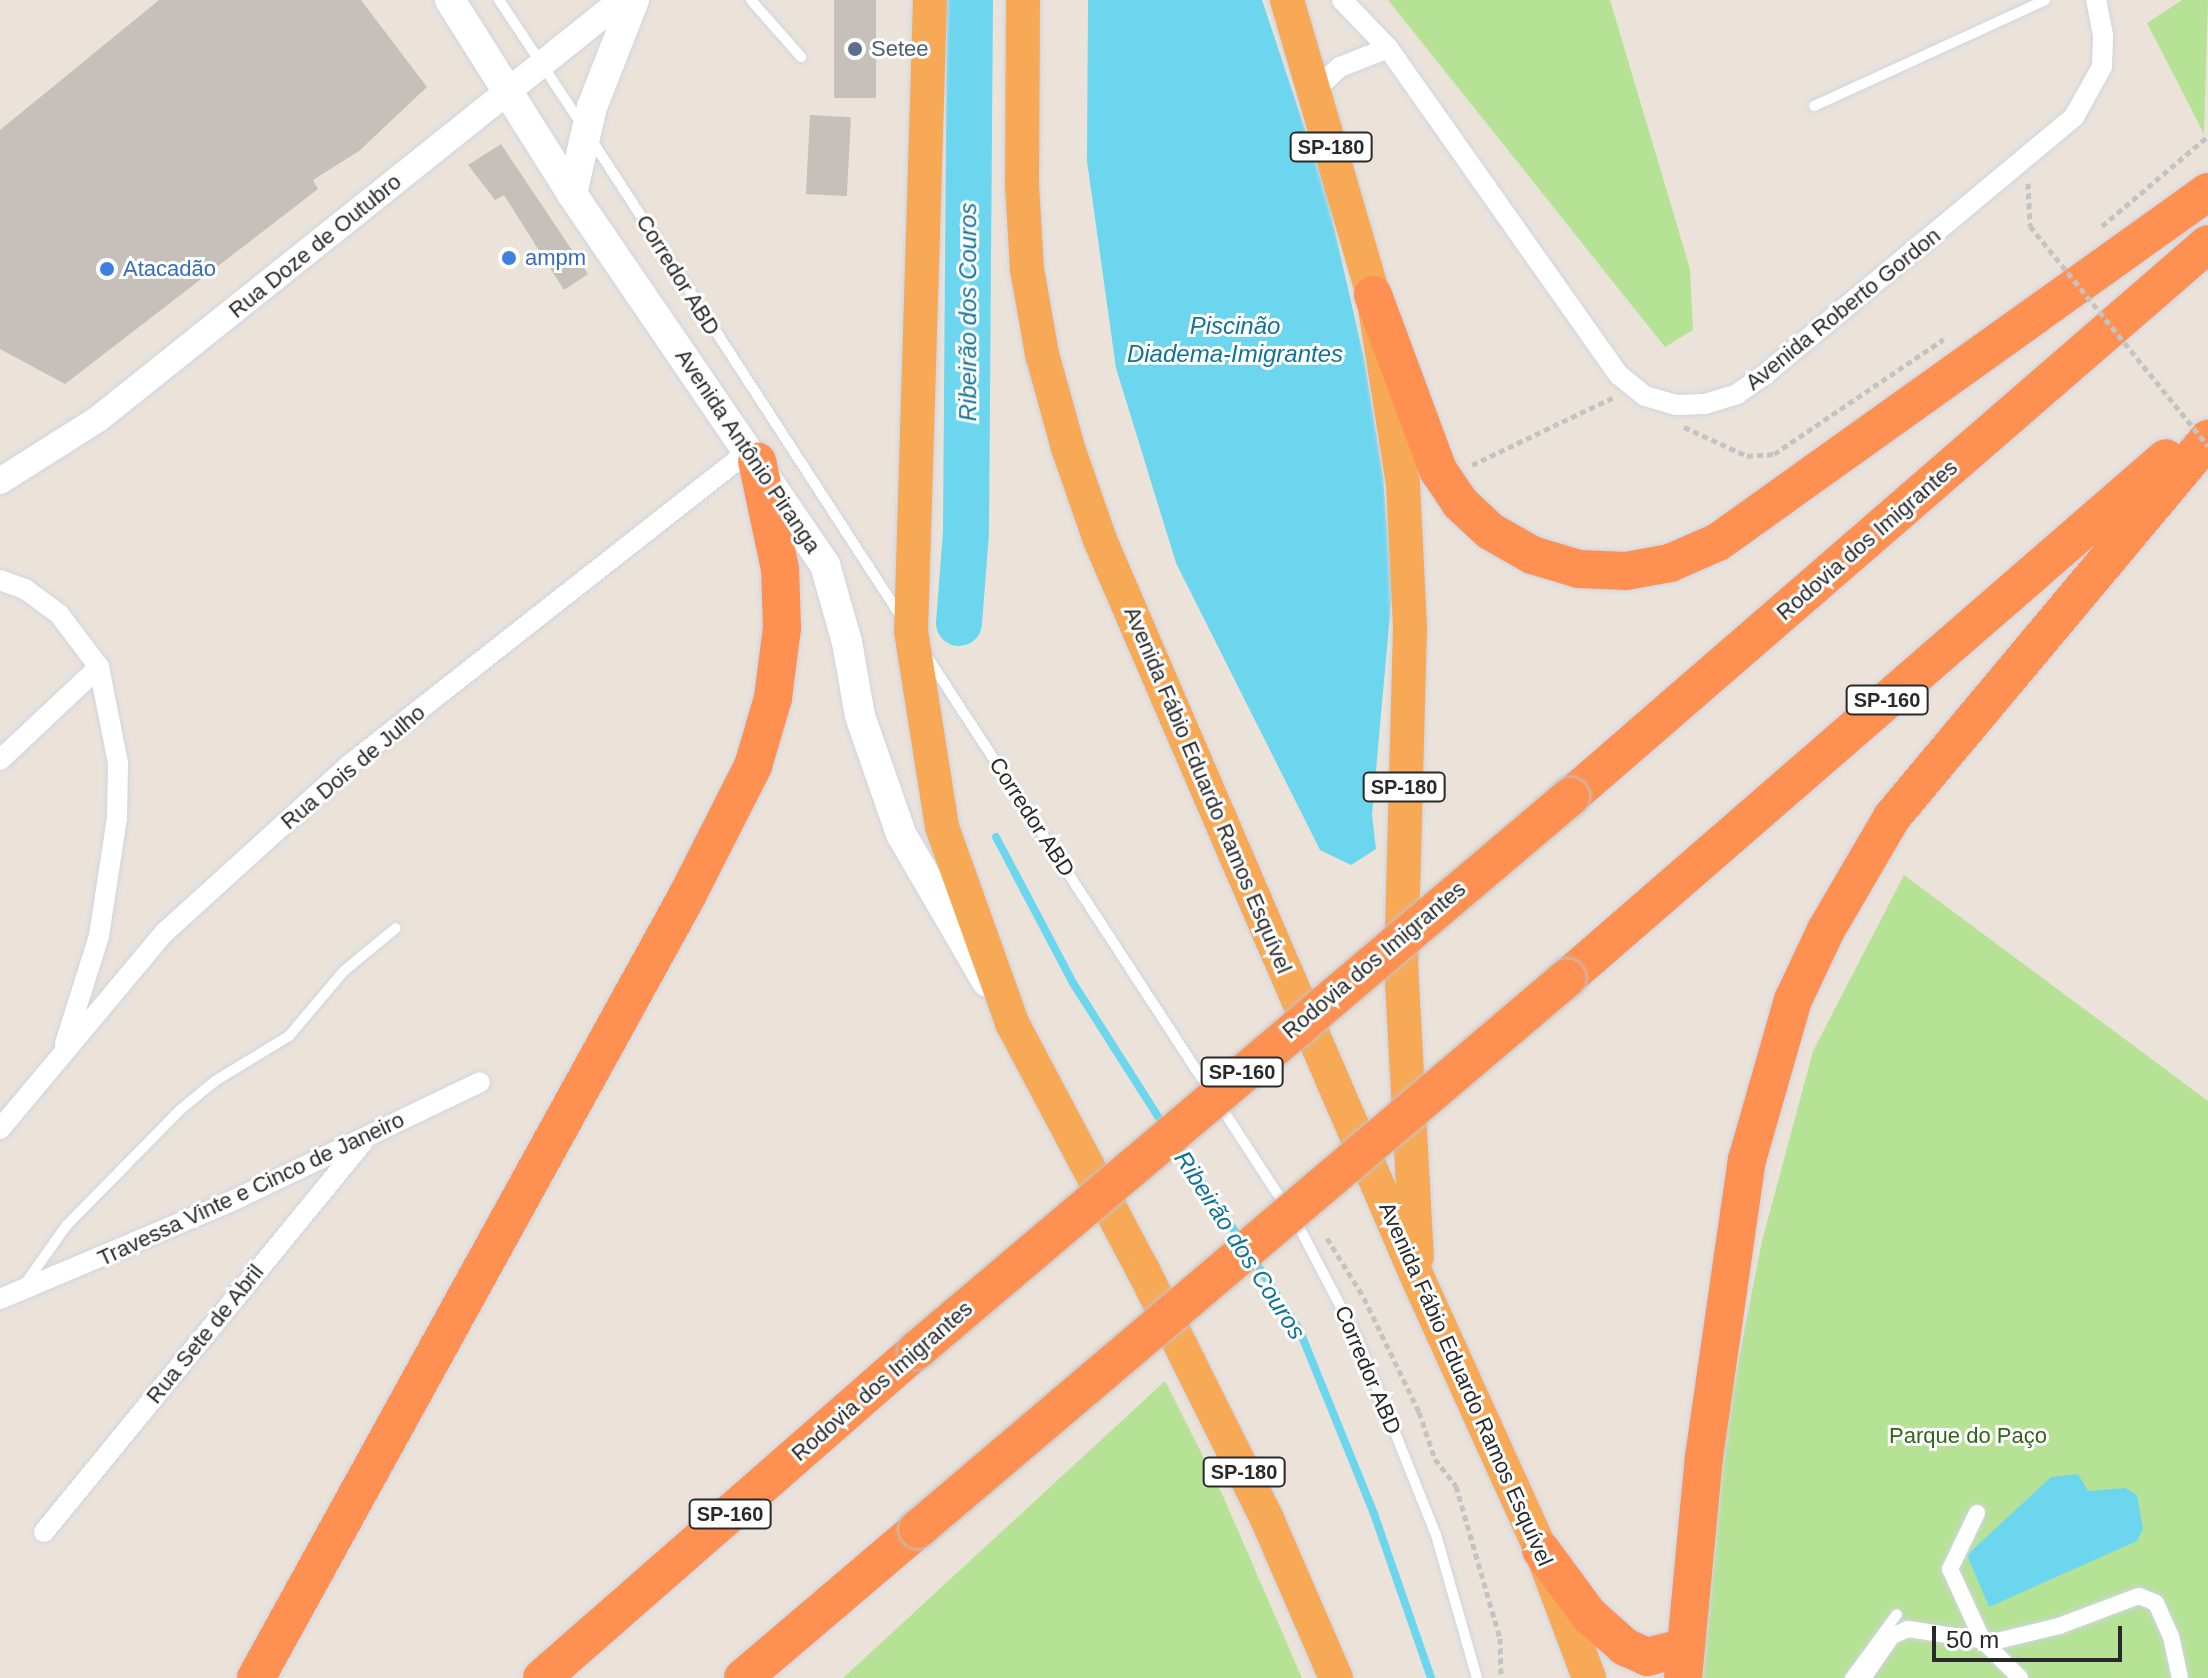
<!DOCTYPE html>
<meta charset="utf-8">
<style>
body{margin:0}
#map{position:relative;width:2208px;height:1678px;overflow:hidden;background:#ebe3da;font-family:Arial,sans-serif}
div>[style]{position:absolute}
.green>*{inset:0;background:#b6e296}
.water>*{inset:0;background:#6cd6ee}
.stream>*{height:8px;margin:-4px;padding:0 4px;transform-origin:4px;border-radius:4px;background:#6cd6ee}
.river>*{height:46px;margin:-23px;padding:0 23px;transform-origin:23px;border-radius:23px;background:#6cd6ee}
.building>*{inset:0;background:#c6c0ba;transform-origin:0 0}
.path>*{height:5px;margin-top:-2.5px;transform-origin:0;background:repeating-linear-gradient(90deg,#c3c3c3 0 6px,transparent 0 10px)}
.roads{filter:drop-shadow(0 0 2px #cfd4e2) drop-shadow(0 0 2px #cfd4e2)}
.service>*{height:10px;margin:-5px;padding:0 5px;transform-origin:5px;border-radius:5px;background:#fff}
.pedestrian>*{height:16px;margin:-8px;padding:0 8px;transform-origin:8px;border-radius:8px;background:#fff}
.minor>*{height:20px;margin:-10px;padding:0 10px;transform-origin:10px;border-radius:10px;background:#fff}
.tertiary>*{height:26px;margin:-13px;padding:0 13px;transform-origin:13px;border-radius:13px;background:#fff}
.secondary>*{height:30px;margin:-15px;padding:0 15px;transform-origin:15px;border-radius:15px;background:#fff}
.trunk>*{height:34px;margin:-17px;padding:0 17px;transform-origin:17px;border-radius:17px;background:#f8a956}
.motorway>*{height:38px;margin:-19px;padding:0 19px;transform-origin:19px;border-radius:19px;background:#fe9052}
.path-bridge>*{height:5px;margin-top:-2.5px;transform-origin:0;background:repeating-linear-gradient(90deg,#c3c3c3 0 6px,transparent 0 10px)}
.bridges{filter:drop-shadow(0 0 2px #c3c3c3) drop-shadow(0 0 2px #c3c3c3)}
.motorway-bridge>*{height:38px;margin:-19px;padding:0 19px;transform-origin:19px;border-radius:19px;background:#fe9052}
.dots>*{width:22px;height:22px;translate:-50% -50%;box-sizing:border-box;border:4px solid #fff;border-radius:50%}
span{translate:-50% -50%;white-space:nowrap;text-align:center;line-height:1.15;-webkit-text-stroke:6px #fff;paint-order:stroke}
.shield-label span{padding:2px 6px;background:#fff;border:2px solid;border-radius:6px;-webkit-text-stroke-width:0}
.shield-label{font-size:20px;color:#292929;font-weight:700}
.service-label{font-size:22px;color:#4e5e75}
.left{translate:0 -50%;text-align:left}
.street-label{font-size:22px;color:#292929}
.shop-label{font-size:22px;color:#366cbe}
.park-label{font-size:22px;color:#2f6519}
.water-label{font-size:24px;color:#0d7399;font-style:italic}
.scale{position:absolute;left:1932px;top:1626px;width:190px;height:36px;box-sizing:border-box;border:4px solid #292929;border-top:0;padding-left:10px;font-size:24px;line-height:28px;white-space:nowrap;color:#292929;-webkit-text-stroke:6px #fff;paint-order:stroke}
</style>
<div id="map">
<div class="green">
<div style="clip-path:polygon(1388px 0,1610px 0,1690px 269px,1693px 330px,1665px 347px)"></div>
<div style="clip-path:polygon(2182px 0,2208px 0,2204px 134px,2147px 23px)"></div>
<div style="clip-path:polygon(1904px 875px,2208px 1101px,2208px 1678px,1700px 1678px,1696px 1577px,1762px 1241px,1813px 1051px)"></div>
<div style="clip-path:polygon(1165px 1381px,1223px 1496px,1302px 1678px,843px 1678px)"></div>
</div>
<div class="water">
<div style="clip-path:polygon(1088px 0,1262px 0,1326px 192px,1365px 363px,1383px 475px,1392px 592px,1372px 815px,1376px 849px,1351px 865px,1320px 850px,1176px 563px,1116px 368px,1087px 161px)"></div>
<div style="clip-path:polygon(2078px 1474px,2088px 1491px,2125px 1488px,2137px 1495px,2143px 1529px,2137px 1541px,1989px 1607px,1967px 1555px,2051px 1477px)"></div>
</div>
<div class="stream">
<div style="left:996px;top:837px;width:165px;rotate:62.2deg"></div>
<div style="left:1073px;top:983px;width:169px;rotate:57.5deg"></div>
<div style="left:1176px;top:1144px;width:118px;rotate:56deg"></div>
<div style="left:1252px;top:1257px;width:86px;rotate:56.9deg"></div>
<div style="left:1299px;top:1329px;width:200px;rotate:67.9deg"></div>
<div style="left:1374px;top:1514px;width:174px;rotate:70.8deg"></div>
</div>
<div class="river">
<div style="left:959px;top:623px;width:92px;rotate:-85.6deg"></div>
<div style="left:966px;top:531px;width:531px;rotate:-89.57deg"></div>
</div>
<div class="building">
<div style="clip-path:polygon(159px 0,361px 0,427px 87px,359px 151px,313px 180px,318px 189px,65px 384px,0 349px,0 130px)"></div>
<div style="left:834px;top:0;width:42px;height:98px"></div>
<div style="left:810px;top:115px;width:41px;height:79px;rotate:3deg"></div>
<div style="clip-path:polygon(501px 144px,588px 274px,564px 290px,504px 195px,495px 200px,468px 165px)"></div>
</div>
<div class="path">
<div style="left:2028px;top:183px;width:43px;rotate:87.3deg"></div>
<div style="left:2102px;top:226px;width:139px;rotate:-40.3deg"></div>
<div style="left:1684px;top:427px;width:69px;rotate:24.7deg"></div>
<div style="left:1747px;top:456px;width:27px;rotate:-4deg"></div>
<div style="left:1774px;top:454px;width:205px;rotate:-34.1deg"></div>
<div style="left:1472px;top:465px;width:157px;rotate:-25.6deg"></div>
<div style="left:1327px;top:1238px;width:70px;rotate:58.3deg"></div>
<div style="left:1364px;top:1298px;width:127px;rotate:64.2deg"></div>
<div style="left:1419px;top:1412px;width:50px;rotate:71.2deg"></div>
<div style="left:1435px;top:1459px;width:34px;rotate:52deg"></div>
<div style="left:1456px;top:1486px;width:158px;rotate:73.9deg"></div>
<div style="left:1500px;top:1638px;width:40px;rotate:88.6deg"></div>
</div>
<div class="roads">
<div class="service">
<div style="left:499px;top:0;width:150px;rotate:56.4deg"></div>
<div style="left:751px;top:0;width:76px;rotate:48.7deg"></div>
<div style="left:1814px;top:106px;width:254px;rotate:-24.6deg"></div>
<div style="left:591px;top:139px;width:571px;rotate:57.01deg"></div>
<div style="left:926px;top:655px;width:520px;rotate:56.92deg"></div>
<div style="left:1219px;top:1104px;width:145px;rotate:56.9deg"></div>
<div style="left:1298px;top:1225px;width:130px;rotate:62.4deg"></div>
<div style="left:1358px;top:1340px;width:210px;rotate:68.2deg"></div>
<div style="left:1436px;top:1535px;width:149px;rotate:74deg"></div>
<div style="left:25px;top:1284px;width:71px;rotate:-54.7deg"></div>
<div style="left:66px;top:1226px;width:163px;rotate:-45.5deg"></div>
<div style="left:180px;top:1110px;width:45px;rotate:-39.6deg"></div>
<div style="left:215px;top:1081px;width:87px;rotate:-31.3deg"></div>
<div style="left:289px;top:1036px;width:85px;rotate:-49.8deg"></div>
<div style="left:344px;top:971px;width:67px;rotate:-39.6deg"></div>
<div style="left:1850px;top:1678px;width:79px;rotate:-53.7deg"></div>
</div>
<div class="pedestrian">
<div style="left:1977px;top:1513px;width:62px;rotate:115.7deg"></div>
<div style="left:1950px;top:1569px;width:79px;rotate:65.4deg"></div>
<div style="left:1983px;top:1641px;width:52px;rotate:45deg"></div>
<div style="left:1863px;top:1678px;width:51px;rotate:-55.4deg"></div>
<div style="left:1892px;top:1636px;width:17px;rotate:-24deg"></div>
<div style="left:1908px;top:1629px;width:86px;rotate:8.7deg"></div>
<div style="left:1993px;top:1642px;width:68px;rotate:-13.6deg"></div>
<div style="left:2059px;top:1626px;width:85px;rotate:-20.6deg"></div>
<div style="left:2139px;top:1596px;width:18px;rotate:22deg"></div>
<div style="left:2156px;top:1603px;width:36px;rotate:66deg"></div>
<div style="left:2171px;top:1636px;width:43px;rotate:77.9deg"></div>
</div>
<div class="minor">
<div style="left:1342px;top:0;width:66px;rotate:46.2deg"></div>
<div style="left:1388px;top:48px;width:400px;rotate:54.8deg"></div>
<div style="left:1619px;top:375px;width:33px;rotate:39deg"></div>
<div style="left:1645px;top:396px;width:32px;rotate:16deg"></div>
<div style="left:1676px;top:405px;width:29px;rotate:-2deg"></div>
<div style="left:1705px;top:404px;width:34px;rotate:-17deg"></div>
<div style="left:1737px;top:394px;width:32px;rotate:-35deg"></div>
<div style="left:1763px;top:376px;width:405px;rotate:-39.8deg"></div>
<div style="left:2074px;top:117px;width:57px;rotate:-60.8deg"></div>
<div style="left:2102px;top:67px;width:32px;rotate:-88deg"></div>
<div style="left:2103px;top:35px;width:36px;rotate:-101deg"></div>
<div style="left:1315px;top:90px;width:34px;rotate:-43deg"></div>
<div style="left:1340px;top:67px;width:52px;rotate:-21.6deg"></div>
<div style="left:0;top:580px;width:27px;rotate:20deg"></div>
<div style="left:25px;top:589px;width:42px;rotate:36.3deg"></div>
<div style="left:59px;top:614px;width:66px;rotate:53deg"></div>
<div style="left:99px;top:667px;width:98px;rotate:78.8deg"></div>
<div style="left:118px;top:763px;width:55px;rotate:91deg"></div>
<div style="left:117px;top:818px;width:119px;rotate:98.7deg"></div>
<div style="left:99px;top:936px;width:113px;rotate:107.5deg"></div>
<div style="left:0;top:760px;width:136px;rotate:-43.2deg"></div>
<div style="left:0;top:1129px;width:257px;rotate:-50.1deg"></div>
<div style="left:165px;top:932px;width:248px;rotate:-42.2deg"></div>
<div style="left:349px;top:765px;width:510px;rotate:-38.15deg"></div>
<div style="left:0;top:1299px;width:250px;rotate:-22.9deg"></div>
<div style="left:230px;top:1202px;width:277px;rotate:-25.6deg"></div>
<div style="left:44px;top:1532px;width:504px;rotate:-50.72deg"></div>
</div>
<div class="tertiary">
<div style="left:0;top:481px;width:116px;rotate:-32.3deg"></div>
<div style="left:98px;top:419px;width:671px;rotate:-38.65deg"></div>
</div>
<div class="secondary">
<div style="left:450px;top:0;width:229px;rotate:57.8deg"></div>
<div style="left:572px;top:194px;width:449px;rotate:55.7deg"></div>
<div style="left:825px;top:565px;width:80px;rotate:74.1deg"></div>
<div style="left:847px;top:642px;width:75px;rotate:80deg"></div>
<div style="left:860px;top:716px;width:125px;rotate:70.8deg"></div>
<div style="left:901px;top:834px;width:171px;rotate:59.8deg"></div>
<div style="left:572px;top:194px;width:89px;rotate:-77.1deg"></div>
<div style="left:592px;top:107px;width:115px;rotate:-68.6deg"></div>
</div>
<div class="trunk">
<div style="left:930px;top:0;width:631px;rotate:91.72deg"></div>
<div style="left:911px;top:631px;width:198px;rotate:81deg"></div>
<div style="left:942px;top:827px;width:208px;rotate:70.3deg"></div>
<div style="left:1012px;top:1023px;width:280px;rotate:62.1deg"></div>
<div style="left:1143px;top:1270px;width:280px;rotate:63.5deg"></div>
<div style="left:1268px;top:1521px;width:171px;rotate:66.6deg"></div>
<div style="left:1023px;top:0;width:185px;rotate:90.3deg"></div>
<div style="left:1022px;top:185px;width:84px;rotate:86.6deg"></div>
<div style="left:1027px;top:269px;width:86px;rotate:80deg"></div>
<div style="left:1042px;top:354px;width:98px;rotate:74.5deg"></div>
<div style="left:1068px;top:448px;width:97px;rotate:70.8deg"></div>
<div style="left:1100px;top:540px;width:807px;rotate:66.71deg"></div>
<div style="left:1419px;top:1281px;width:295px;rotate:65.6deg"></div>
<div style="left:1541px;top:1550px;width:137px;rotate:69.4deg"></div>
<div style="left:1287px;top:0;width:307px;rotate:73.7deg"></div>
<div style="left:1373px;top:295px;width:191px;rotate:81deg"></div>
<div style="left:1403px;top:484px;width:143px;rotate:87.2deg"></div>
<div style="left:1410px;top:627px;width:337px;rotate:91.5deg"></div>
<div style="left:1401px;top:964px;width:293px;rotate:86.9deg"></div>
</div>
<div class="motorway">
<div style="left:1373px;top:295px;width:187px;rotate:69.6deg"></div>
<div style="left:1438px;top:470px;width:40px;rotate:56deg"></div>
<div style="left:1460px;top:503px;width:41px;rotate:43deg"></div>
<div style="left:1490px;top:531px;width:48px;rotate:29.7deg"></div>
<div style="left:1532px;top:555px;width:49px;rotate:16.6deg"></div>
<div style="left:1579px;top:569px;width:47px;rotate:2.4deg"></div>
<div style="left:1626px;top:571px;width:45px;rotate:-10.3deg"></div>
<div style="left:1670px;top:563px;width:52px;rotate:-23.6deg"></div>
<div style="left:1718px;top:542px;width:602px;rotate:-35.54deg"></div>
<div style="left:1570px;top:797px;width:844px;rotate:-40.92deg"></div>
<div style="left:1567px;top:978px;width:793px;rotate:-40.96deg"></div>
<div style="left:1541px;top:1550px;width:81px;rotate:53.6deg"></div>
<div style="left:1589px;top:1615px;width:48px;rotate:41.6deg"></div>
<div style="left:1625px;top:1647px;width:24px;rotate:24deg"></div>
<div style="left:1647px;top:1657px;width:40px;rotate:-14.4deg"></div>
<div style="left:256px;top:1678px;width:893px;rotate:-61.14deg"></div>
<div style="left:687px;top:896px;width:146px;rotate:-63.1deg"></div>
<div style="left:753px;top:766px;width:71px;rotate:-73.6deg"></div>
<div style="left:773px;top:698px;width:71px;rotate:-82.7deg"></div>
<div style="left:782px;top:628px;width:59px;rotate:-91.9deg"></div>
<div style="left:780px;top:569px;width:110px;rotate:-102deg"></div>
<div style="left:542px;top:1678px;width:498px;rotate:-41.2deg"></div>
<div style="left:743px;top:1678px;width:230px;rotate:-40.4deg"></div>
<div style="left:1683px;top:1678px;width:222px;rotate:-84.6deg"></div>
<div style="left:1704px;top:1457px;width:300px;rotate:-81.8deg"></div>
<div style="left:1747px;top:1160px;width:166px;rotate:-74deg"></div>
<div style="left:1793px;top:1000px;width:77px;rotate:-64.8deg"></div>
<div style="left:1826px;top:930px;width:131px;rotate:-59.7deg"></div>
<div style="left:1892px;top:817px;width:493px;rotate:-50.1deg"></div>
</div>
</div>
<div class="path-bridge">
<div style="left:2030px;top:226px;width:283px;rotate:51deg"></div>
</div>
<div class="bridges">
<div class="motorway-bridge">
<div style="left:917px;top:1350px;width:856px;rotate:-40.26deg"></div>
<div style="left:918px;top:1529px;width:851px;rotate:-40.33deg"></div>
</div>
</div>
<div class="dots">
<div style="left:855px;top:49px;background:#5c6f8a"></div>
<div style="left:509px;top:258px;background:#3f7fe0"></div>
<div style="left:107px;top:269px;background:#3f7fe0"></div>
</div>
<div class="shield-label">
<span style="left:1331px;top:147px">SP-180</span>
<span style="left:1887px;top:700px">SP-160</span>
<span style="left:1404px;top:787px">SP-180</span>
<span style="left:1242px;top:1072px">SP-160</span>
<span style="left:1244px;top:1472px">SP-180</span>
<span style="left:730px;top:1514px">SP-160</span>
</div>
<div class="service-label">
<span class="left" style="left:871px;top:49px">Setee</span>
</div>
<div class="street-label">
<span style="left:315px;top:246px;rotate:-39deg">Rua Doze de Outubro</span>
<span style="left:678px;top:275px;rotate:58deg">Corredor ABD</span>
<span style="left:1843px;top:309px;rotate:-39deg">Avenida Roberto Gordon</span>
<span style="left:748px;top:451px;rotate:56deg">Avenida Antônio Piranga</span>
<span style="left:1867px;top:540px;rotate:-41deg">Rodovia dos Imigrantes</span>
<span style="left:353px;top:767px;rotate:-40deg">Rua Dois de Julho</span>
<span style="left:1208px;top:790px;rotate:67deg">Avenida Fábio Eduardo Ramos Esquível</span>
<span style="left:1032px;top:817px;rotate:57deg">Corredor ABD</span>
<span style="left:1374px;top:960px;rotate:-40deg">Rodovia dos Imigrantes</span>
<span style="left:251px;top:1189px;rotate:-25deg">Travessa Vinte e Cinco de Janeiro</span>
<span style="left:205px;top:1334px;rotate:-51deg">Rua Sete de Abril</span>
<span style="left:1368px;top:1370px;rotate:67deg">Corredor ABD</span>
<span style="left:882px;top:1381px;rotate:-41deg">Rodovia dos Imigrantes</span>
<span style="left:1466px;top:1384px;rotate:66deg">Avenida Fábio Eduardo Ramos Esquível</span>
</div>
<div class="shop-label">
<span class="left" style="left:525px;top:258px">ampm</span>
<span class="left" style="left:123px;top:269px">Atacadão</span>
</div>
<div class="park-label">
<span style="left:1968px;top:1436px">Parque do Paço</span>
</div>
<div class="water-label">
<span style="left:968px;top:312px;rotate:-90deg">Ribeirão dos Couros</span>
<span style="left:1235px;top:340px">Piscinão<br>Diadema-Imigrantes</span>
<span style="left:1240px;top:1245px;rotate:57deg">Ribeirão dos Couros</span>
</div>
<div class="scale">50 m</div>
</div>
